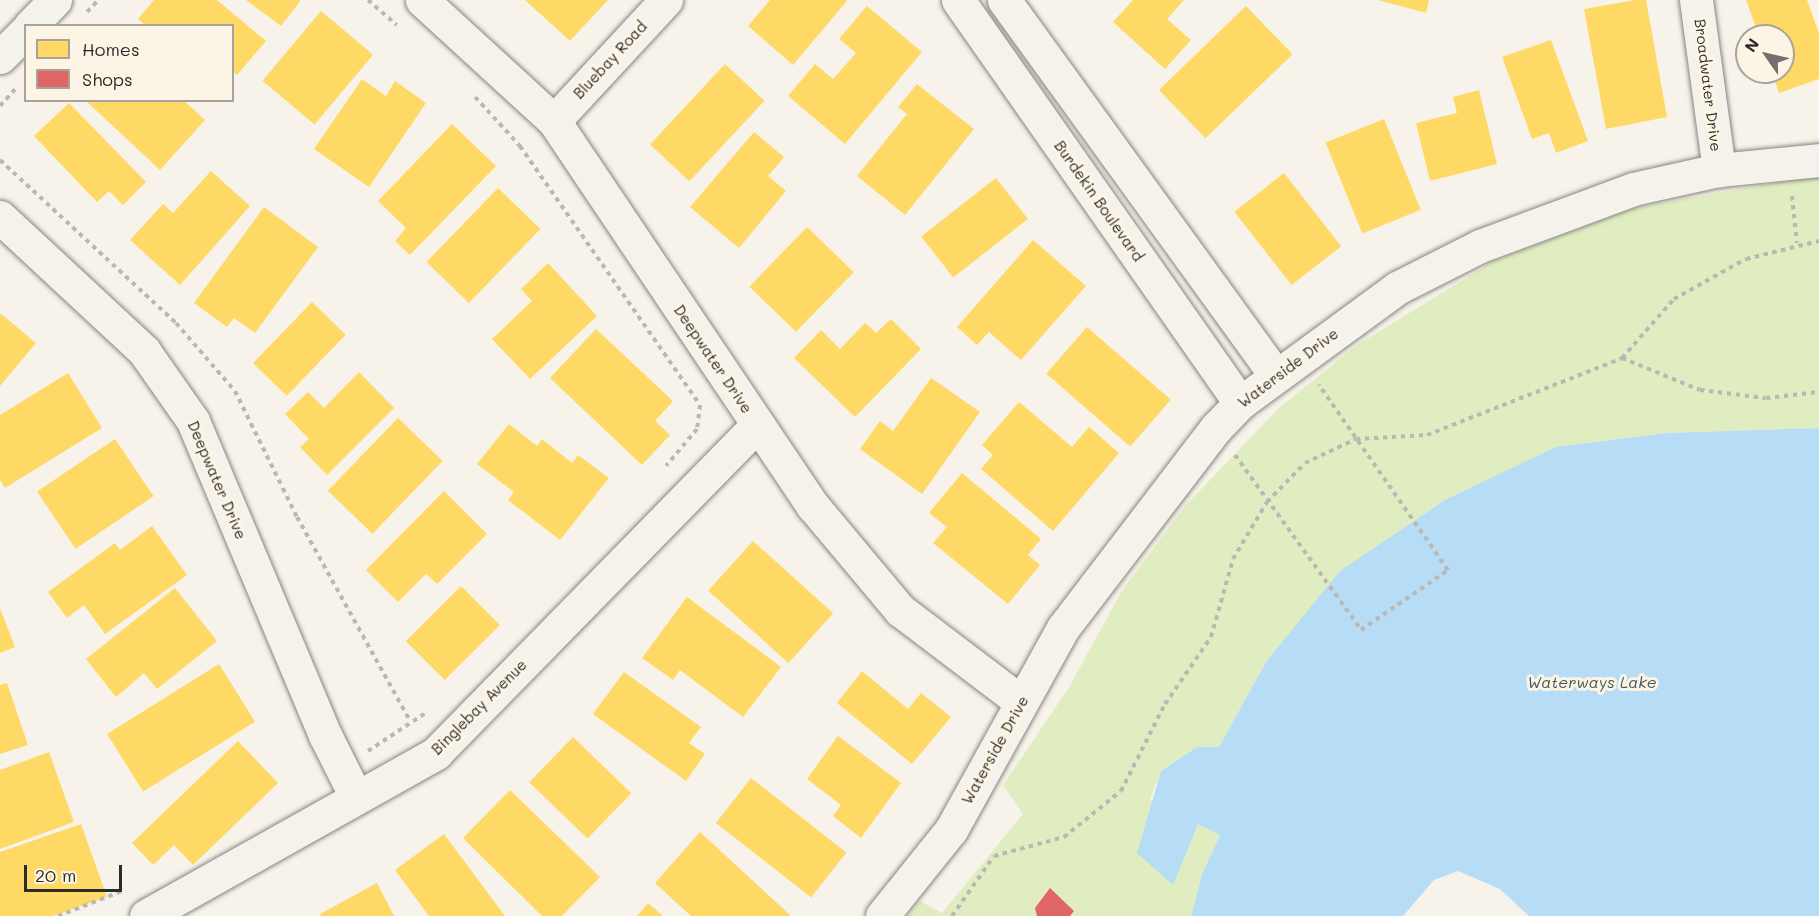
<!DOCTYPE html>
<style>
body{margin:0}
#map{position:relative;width:1819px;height:916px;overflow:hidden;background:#f7f3ea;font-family:Mali,sans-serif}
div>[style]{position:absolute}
.green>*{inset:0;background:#e0edc0}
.water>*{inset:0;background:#b7dcf5}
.homes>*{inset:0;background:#ffd966;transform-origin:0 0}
.shops>*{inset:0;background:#e06666}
.path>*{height:4px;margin-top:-2px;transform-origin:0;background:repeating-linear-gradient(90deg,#bbb8b4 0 4.5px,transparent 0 9px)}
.roads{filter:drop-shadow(0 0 2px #878581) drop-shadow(0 0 2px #878581)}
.street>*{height:33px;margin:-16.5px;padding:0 16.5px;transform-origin:16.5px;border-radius:16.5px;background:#f5f2ec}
span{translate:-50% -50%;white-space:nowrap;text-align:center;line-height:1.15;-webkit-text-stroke:6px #fcf5e5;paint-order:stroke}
.street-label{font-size:15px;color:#2b2b2b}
.water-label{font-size:16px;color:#47555f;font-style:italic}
.legend{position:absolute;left:24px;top:24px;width:210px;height:78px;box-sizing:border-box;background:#fcf5e5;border:2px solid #a8a49b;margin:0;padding:8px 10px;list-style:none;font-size:18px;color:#2b2b2b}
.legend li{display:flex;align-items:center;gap:12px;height:30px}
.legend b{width:30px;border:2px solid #a8a49b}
.north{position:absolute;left:1735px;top:24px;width:60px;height:60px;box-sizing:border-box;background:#fcf5e5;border:2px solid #a8a49b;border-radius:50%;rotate:304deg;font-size:16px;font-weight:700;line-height:24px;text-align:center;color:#2b2b2b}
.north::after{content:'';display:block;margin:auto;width:21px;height:27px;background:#72716e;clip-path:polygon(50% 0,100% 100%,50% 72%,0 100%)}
.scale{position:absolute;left:24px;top:865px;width:98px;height:27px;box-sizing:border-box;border:3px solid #2b2b2b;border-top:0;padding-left:8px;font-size:18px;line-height:21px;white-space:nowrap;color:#2b2b2b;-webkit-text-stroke:4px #fcf5e5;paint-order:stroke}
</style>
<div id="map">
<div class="green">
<div style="clip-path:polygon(1819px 175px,1819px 428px,1667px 433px,1556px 447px,1266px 662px,1219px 747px,1197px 747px,1161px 771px,1150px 799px,1220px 835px,1203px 872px,1191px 916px,906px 916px,920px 901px,942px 913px,1023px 814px,1003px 785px,1068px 689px,1123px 589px,1185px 506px,1280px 407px,1357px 345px,1494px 261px,1633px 208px)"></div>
</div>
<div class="water">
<div style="clip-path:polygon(1819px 428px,1819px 916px,1529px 916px,1500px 889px,1458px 871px,1434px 880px,1403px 916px,1191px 916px,1203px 872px,1220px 835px,1198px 824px,1173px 885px,1137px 853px,1161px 771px,1197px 747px,1219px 747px,1266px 662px,1340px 571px,1445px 500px,1556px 447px,1667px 433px)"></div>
</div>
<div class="homes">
<div style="clip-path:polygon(154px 0,217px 0,266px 41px,237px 75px,232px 71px,232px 26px,146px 26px,138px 19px)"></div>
<div style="clip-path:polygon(246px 0,301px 0,281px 26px)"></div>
<div style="clip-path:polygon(525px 0,608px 0,570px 41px)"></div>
<div style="clip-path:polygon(770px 0,845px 0,847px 1px,793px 65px,748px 26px)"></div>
<div style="clip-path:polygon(1133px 0,1184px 0,1167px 19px,1191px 40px,1165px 69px,1113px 22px)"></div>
<div style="clip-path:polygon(1378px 0,1429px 0,1426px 13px)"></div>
<div style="clip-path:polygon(1635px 0,1646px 0,1667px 117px,1606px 129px,1584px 9px)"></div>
<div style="clip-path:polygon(1746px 0,1807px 0,1819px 33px,1819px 79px,1779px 93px,1772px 72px,1783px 72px,1783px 36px,1759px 36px)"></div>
<div style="clip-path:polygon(867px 6px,922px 52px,845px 144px,788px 96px,815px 64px,833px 79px,856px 53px,839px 39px)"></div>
<div style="left:1246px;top:6px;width:67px;height:121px;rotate:46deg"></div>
<div style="left:321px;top:11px;width:68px;height:91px;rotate:40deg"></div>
<div style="clip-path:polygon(1551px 40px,1588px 141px,1556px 153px,1549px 133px,1532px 139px,1502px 57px)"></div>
<div style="left:725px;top:64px;width:54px;height:110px;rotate:43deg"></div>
<div style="clip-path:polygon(362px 79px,386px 96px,395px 81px,426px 103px,369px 187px,314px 149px)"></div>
<div style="clip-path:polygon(917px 84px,974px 129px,905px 215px,857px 176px,907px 114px,898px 107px)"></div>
<div style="clip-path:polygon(1479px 90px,1497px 164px,1430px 181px,1416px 123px,1457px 113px,1453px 97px)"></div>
<div style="clip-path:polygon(85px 100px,183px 100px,205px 120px,160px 170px)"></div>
<div style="clip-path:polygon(69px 103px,146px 182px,123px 205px,109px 191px,97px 202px,34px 136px)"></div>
<div style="left:1384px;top:119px;width:98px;height:63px;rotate:68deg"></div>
<div style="clip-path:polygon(452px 124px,496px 166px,410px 255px,395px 241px,406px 228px,378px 201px)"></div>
<div style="clip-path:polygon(754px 132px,784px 157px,768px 176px,786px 191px,739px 248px,690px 207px)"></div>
<div style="clip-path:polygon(211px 171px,250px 206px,180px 285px,130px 240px,163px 204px,173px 213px)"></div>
<div style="left:1284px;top:173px;width:93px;height:63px;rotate:52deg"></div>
<div style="left:996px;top:178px;width:52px;height:95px;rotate:52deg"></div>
<div style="left:498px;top:188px;width:59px;height:103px;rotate:44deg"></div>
<div style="clip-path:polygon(264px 207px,318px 247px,255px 333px,234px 318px,227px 327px,194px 303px)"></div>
<div style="left:807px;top:227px;width:65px;height:83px;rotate:44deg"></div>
<div style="clip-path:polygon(1033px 240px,1086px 286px,1021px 360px,989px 332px,977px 345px,957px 327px)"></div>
<div style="clip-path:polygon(548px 263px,597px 316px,530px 379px,492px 339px,532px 301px,521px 289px)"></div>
<div style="left:312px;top:302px;width:47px;height:85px;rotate:44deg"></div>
<div style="clip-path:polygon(0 313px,36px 343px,0 386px)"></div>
<div style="clip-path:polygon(891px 319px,921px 349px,855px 417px,794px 358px,821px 330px,840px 349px,865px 323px,876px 333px)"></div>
<div style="left:1087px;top:327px;width:111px;height:62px;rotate:41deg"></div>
<div style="clip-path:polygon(596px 329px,673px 401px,655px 421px,670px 435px,642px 465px,550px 378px)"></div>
<div style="clip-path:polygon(359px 372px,394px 408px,327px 475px,300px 447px,309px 439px,285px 414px,308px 392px,324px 408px)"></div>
<div style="clip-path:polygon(68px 373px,102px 428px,5px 488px,0 480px,0 415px)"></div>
<div style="clip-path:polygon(931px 378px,980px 412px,922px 494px,860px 449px,880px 421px,893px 431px)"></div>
<div style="clip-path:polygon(1019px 402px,1072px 447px,1089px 427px,1119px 453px,1053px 531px,981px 469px,993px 455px,982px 445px)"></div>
<div style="left:398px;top:418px;width:62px;height:101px;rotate:44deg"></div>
<div style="clip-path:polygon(509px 424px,537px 446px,542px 439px,572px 463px,578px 455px,609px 478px,560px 540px,508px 500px,514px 492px,477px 464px)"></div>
<div style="left:115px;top:439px;width:69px;height:94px;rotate:56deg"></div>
<div style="clip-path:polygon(962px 473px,1041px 539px,1028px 555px,1040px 565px,1008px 604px,933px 543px,947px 527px,929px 513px)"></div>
<div style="clip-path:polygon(444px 491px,487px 534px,437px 584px,426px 574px,398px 602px,366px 570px)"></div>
<div style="clip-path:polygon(152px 526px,187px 575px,105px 634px,84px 605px,67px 618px,48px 592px,115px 543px,120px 550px)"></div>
<div style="left:753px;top:541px;width:108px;height:67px;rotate:42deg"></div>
<div style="left:461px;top:586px;width:55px;height:78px;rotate:45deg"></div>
<div style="clip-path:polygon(175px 588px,217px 641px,157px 689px,144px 673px,116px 697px,86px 659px)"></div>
<div style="clip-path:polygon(687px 597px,781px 667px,743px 717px,680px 670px,673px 680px,642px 658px)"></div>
<div style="clip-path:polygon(0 608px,15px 647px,0 653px)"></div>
<div style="left:219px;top:664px;width:68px;height:132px;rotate:58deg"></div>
<div style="clip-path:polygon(862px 671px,908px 709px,921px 693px,951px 717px,912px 764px,837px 703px)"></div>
<div style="clip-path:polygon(624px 672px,701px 727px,689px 743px,705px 754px,686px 781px,593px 714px)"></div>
<div style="clip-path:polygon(7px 683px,28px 745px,0 754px,0 685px)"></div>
<div style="clip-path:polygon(838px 736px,901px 783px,861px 838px,833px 816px,841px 805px,807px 779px)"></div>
<div style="left:573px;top:737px;width:81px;height:63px;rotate:44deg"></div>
<div style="clip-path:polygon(238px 741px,278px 783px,193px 865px,174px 845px,153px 865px,132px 843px)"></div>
<div style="clip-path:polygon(49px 752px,74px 822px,0 849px,0 770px)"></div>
<div style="left:751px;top:778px;width:121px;height:57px;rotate:38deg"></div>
<div style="clip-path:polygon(510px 790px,600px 877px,562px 916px,542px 916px,463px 838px)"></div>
<div style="clip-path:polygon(81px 824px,107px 897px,53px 916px,0 916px,0 852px)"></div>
<div style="clip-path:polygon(700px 832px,790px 915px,789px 916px,691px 916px,655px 883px)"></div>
<div style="clip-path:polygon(444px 834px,505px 916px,429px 916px,395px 870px)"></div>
<div style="clip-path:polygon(377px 883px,394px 916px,321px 916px,320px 914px)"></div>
<div style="clip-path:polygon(648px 903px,663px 916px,637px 916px)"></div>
</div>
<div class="shops">
<div style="clip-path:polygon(1050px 888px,1074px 911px,1070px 916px,1037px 916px,1035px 908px)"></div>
</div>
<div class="path">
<div style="left:368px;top:0;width:38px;rotate:41deg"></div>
<div style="left:87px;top:12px;width:16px;rotate:-47deg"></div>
<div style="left:475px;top:97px;width:67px;rotate:47.4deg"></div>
<div style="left:520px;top:146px;width:315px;rotate:55.2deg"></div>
<div style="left:700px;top:405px;width:24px;rotate:97deg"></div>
<div style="left:697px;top:429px;width:48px;rotate:130deg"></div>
<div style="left:0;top:106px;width:27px;rotate:-48deg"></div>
<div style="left:0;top:160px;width:240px;rotate:42.8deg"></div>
<div style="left:176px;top:323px;width:90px;rotate:49.1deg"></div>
<div style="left:235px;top:391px;width:140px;rotate:63.8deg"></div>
<div style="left:297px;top:517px;width:233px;rotate:61deg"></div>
<div style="left:1792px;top:196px;width:47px;rotate:83.9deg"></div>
<div style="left:1622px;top:358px;width:79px;rotate:-48.6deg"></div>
<div style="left:1674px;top:299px;width:82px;rotate:-29.1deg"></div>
<div style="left:1746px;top:259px;width:75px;rotate:-13.9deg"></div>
<div style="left:1235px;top:455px;width:216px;rotate:54.2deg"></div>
<div style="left:1361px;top:630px;width:106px;rotate:-34.6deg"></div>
<div style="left:1448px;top:570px;width:226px;rotate:-124.9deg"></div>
<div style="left:368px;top:751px;width:71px;rotate:-33.5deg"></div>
<div style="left:58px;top:916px;width:72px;rotate:-21.2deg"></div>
<div style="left:952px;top:916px;width:73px;rotate:-55deg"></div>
<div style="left:994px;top:856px;width:73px;rotate:-15.2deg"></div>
<div style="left:1064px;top:837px;width:73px;rotate:-38.9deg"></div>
<div style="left:1121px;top:791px;width:97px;rotate:-63.2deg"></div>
<div style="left:1165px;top:704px;width:81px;rotate:-55.5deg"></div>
<div style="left:1211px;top:637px;width:81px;rotate:-74.2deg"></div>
<div style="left:1233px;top:559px;width:66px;rotate:-59.2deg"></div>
<div style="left:1267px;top:502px;width:54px;rotate:-45.7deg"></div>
<div style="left:1305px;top:463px;width:56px;rotate:-25.2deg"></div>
<div style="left:1356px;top:439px;width:71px;rotate:-3.2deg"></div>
<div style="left:1427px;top:435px;width:210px;rotate:-21.5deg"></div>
<div style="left:1622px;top:358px;width:84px;rotate:22.3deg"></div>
<div style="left:1700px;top:390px;width:66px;rotate:6.9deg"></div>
<div style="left:1766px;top:398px;width:53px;rotate:-6.5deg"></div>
</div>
<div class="roads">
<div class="street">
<div style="left:422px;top:0;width:179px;rotate:42.5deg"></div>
<div style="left:554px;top:121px;width:464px;rotate:56.1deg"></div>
<div style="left:813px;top:506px;width:136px;rotate:50.1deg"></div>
<div style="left:900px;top:610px;width:152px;rotate:37.2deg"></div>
<div style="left:958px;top:0;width:492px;rotate:55deg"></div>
<div style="left:1004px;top:0;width:462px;rotate:54.1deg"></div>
<div style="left:1696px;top:0;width:172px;rotate:82.3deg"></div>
<div style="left:30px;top:26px;width:36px;rotate:-46deg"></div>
<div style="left:0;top:57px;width:37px;rotate:-45deg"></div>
<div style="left:554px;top:121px;width:165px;rotate:-47.2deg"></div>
<div style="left:0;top:217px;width:197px;rotate:42.9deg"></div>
<div style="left:144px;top:351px;width:85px;rotate:55deg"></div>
<div style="left:193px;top:421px;width:341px;rotate:67.2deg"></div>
<div style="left:325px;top:735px;width:69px;rotate:63.4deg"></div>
<div style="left:146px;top:916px;width:333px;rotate:-29.3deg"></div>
<div style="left:436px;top:753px;width:459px;rotate:-45.6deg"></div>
<div style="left:882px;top:916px;width:110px;rotate:-51.3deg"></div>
<div style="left:951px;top:830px;width:231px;rotate:-61deg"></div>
<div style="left:1063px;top:628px;width:252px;rotate:-52.6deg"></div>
<div style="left:1216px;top:428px;width:35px;rotate:-46deg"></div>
<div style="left:1240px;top:403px;width:195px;rotate:-36.2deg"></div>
<div style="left:1397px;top:288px;width:93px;rotate:-26.8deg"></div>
<div style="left:1480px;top:246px;width:163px;rotate:-20.4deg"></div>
<div style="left:1633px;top:189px;width:88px;rotate:-12.5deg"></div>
<div style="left:1719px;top:170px;width:100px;rotate:-5.7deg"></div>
</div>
</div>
<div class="street-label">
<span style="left:610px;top:60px;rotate:-47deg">Bluebay Road</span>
<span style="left:1708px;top:85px;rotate:83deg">Broadwater Drive</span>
<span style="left:1099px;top:201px;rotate:55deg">Burdekin Boulevard</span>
<span style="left:713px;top:359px;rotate:56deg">Deepwater Drive</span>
<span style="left:1288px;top:368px;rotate:-37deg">Waterside Drive</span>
<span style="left:217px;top:480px;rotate:67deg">Deepwater Drive</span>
<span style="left:479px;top:707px;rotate:-45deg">Binglebay Avenue</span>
<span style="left:995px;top:750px;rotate:-61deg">Waterside Drive</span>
</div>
<div class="water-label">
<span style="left:1592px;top:682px">Waterways Lake</span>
</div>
<ul class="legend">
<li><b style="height:16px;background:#ffd966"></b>Homes</li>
<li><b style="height:16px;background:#e06666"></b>Shops</li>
</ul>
<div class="north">N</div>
<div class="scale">20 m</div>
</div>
